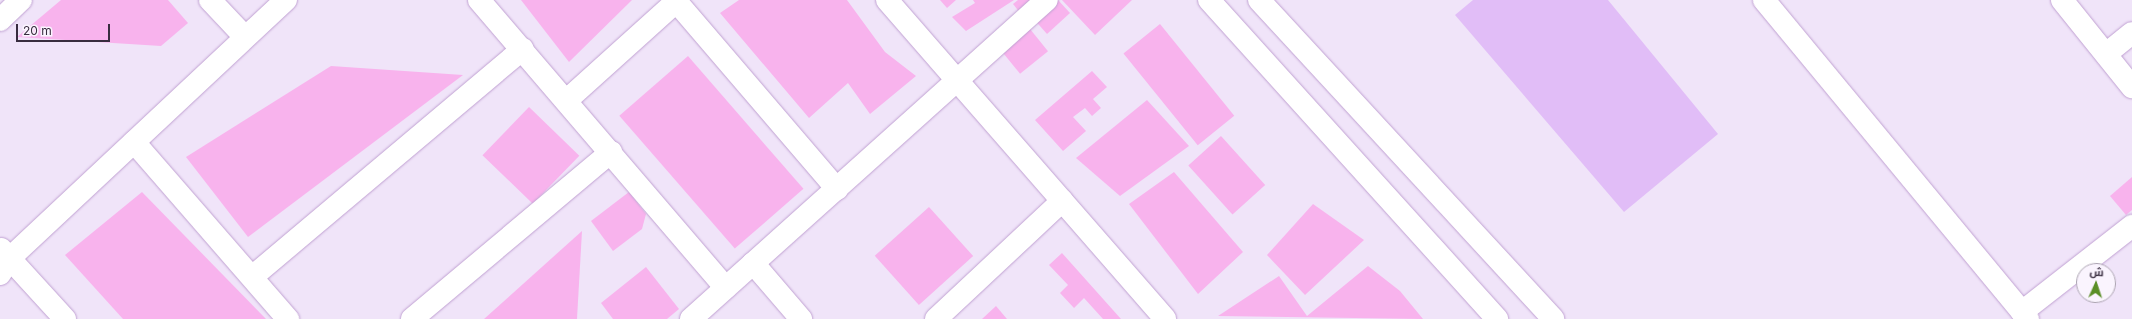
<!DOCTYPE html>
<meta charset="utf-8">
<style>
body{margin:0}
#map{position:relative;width:2132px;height:319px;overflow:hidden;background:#f0e4f9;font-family:Inter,Cairo,sans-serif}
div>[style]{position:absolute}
.green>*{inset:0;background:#e1bdf7}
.building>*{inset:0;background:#f8b3ed;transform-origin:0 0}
.roads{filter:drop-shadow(0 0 1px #c0a1d2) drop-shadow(0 0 1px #c0a1d2)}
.street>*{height:22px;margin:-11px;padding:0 11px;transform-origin:11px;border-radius:11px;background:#fff}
.secondary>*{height:22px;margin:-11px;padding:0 11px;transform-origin:11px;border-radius:11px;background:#fff}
span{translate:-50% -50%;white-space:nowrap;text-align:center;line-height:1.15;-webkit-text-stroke:3px #faf4fe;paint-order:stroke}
.north{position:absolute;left:2076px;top:263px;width:40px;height:40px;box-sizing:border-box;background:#faf4fe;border:1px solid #aca4b2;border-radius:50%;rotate:3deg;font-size:11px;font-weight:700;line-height:16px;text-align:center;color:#382c3f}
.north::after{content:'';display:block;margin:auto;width:14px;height:18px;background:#5a8e26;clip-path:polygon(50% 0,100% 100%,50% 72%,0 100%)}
.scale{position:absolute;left:16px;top:24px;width:94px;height:18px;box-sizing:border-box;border:2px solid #382c3f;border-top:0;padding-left:5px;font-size:12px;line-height:14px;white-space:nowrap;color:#382c3f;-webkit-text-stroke:3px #faf4fe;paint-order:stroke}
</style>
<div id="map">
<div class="green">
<div style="clip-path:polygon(1473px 0,1608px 0,1718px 134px,1624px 212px,1455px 15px)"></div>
</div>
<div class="building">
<div style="clip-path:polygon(61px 0,168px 0,188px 23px,161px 46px,17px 37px)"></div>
<div style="clip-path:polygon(521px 0,632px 0,569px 62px)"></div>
<div style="clip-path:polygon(739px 0,847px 0,885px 52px,916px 76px,870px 114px,848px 83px,809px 118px,720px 13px)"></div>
<div style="clip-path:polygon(940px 0,956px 0,947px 8px)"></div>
<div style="clip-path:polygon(973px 0,1014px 0,966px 31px,952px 17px,975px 3px)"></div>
<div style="clip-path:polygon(1018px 0,1046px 0,1024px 18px,1013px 4px)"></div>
<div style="clip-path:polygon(1051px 0,1058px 0,1070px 13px,1047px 34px,1032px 17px)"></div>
<div style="clip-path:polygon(1062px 0,1132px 0,1095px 35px)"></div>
<div style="left:1026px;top:24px;width:35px;height:36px;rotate:51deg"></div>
<div style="left:1160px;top:24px;width:118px;height:47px;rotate:51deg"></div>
<div style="left:688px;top:56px;width:176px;height:91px;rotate:49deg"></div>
<div style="clip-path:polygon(331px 66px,463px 75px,248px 237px,186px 157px)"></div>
<div style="clip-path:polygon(1092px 71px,1107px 87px,1093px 99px,1101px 108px,1092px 116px,1085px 108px,1073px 117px,1086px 131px,1063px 151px,1035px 120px)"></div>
<div style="clip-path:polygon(1147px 100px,1189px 146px,1120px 196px,1076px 158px)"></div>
<div style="left:529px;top:107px;width:70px;height:67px;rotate:44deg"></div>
<div style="left:1221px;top:136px;width:66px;height:44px;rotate:48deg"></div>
<div style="clip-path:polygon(1174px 172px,1243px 252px,1198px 294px,1129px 204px)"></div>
<div style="clip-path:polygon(2132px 177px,2132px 210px,2126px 215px,2110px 196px)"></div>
<div style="clip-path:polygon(142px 192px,266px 319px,123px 319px,65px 255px)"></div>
<div style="clip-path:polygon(629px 192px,646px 214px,642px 229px,613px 251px,591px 221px)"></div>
<div style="clip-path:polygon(1313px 204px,1364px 240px,1305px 295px,1267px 255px)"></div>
<div style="left:929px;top:207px;width:66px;height:73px;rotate:48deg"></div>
<div style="clip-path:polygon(582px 231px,577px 319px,484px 319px)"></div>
<div style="clip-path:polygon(1062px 253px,1121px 319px,1103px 319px,1084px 298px,1074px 308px,1060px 293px,1068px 285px,1049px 265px)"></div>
<div style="clip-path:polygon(1368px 266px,1400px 291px,1423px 319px,1218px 316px,1279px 276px,1307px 316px)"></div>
<div style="clip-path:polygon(646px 267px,679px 309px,667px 319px,613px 319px,601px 303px)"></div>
<div style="clip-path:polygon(996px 306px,1007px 319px,982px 319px)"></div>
</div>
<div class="roads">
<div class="street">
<div style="left:210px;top:0;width:50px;rotate:46.6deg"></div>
<div style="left:479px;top:0;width:379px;rotate:49.4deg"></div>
<div style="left:675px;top:0;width:249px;rotate:49.4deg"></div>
<div style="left:887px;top:0;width:423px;rotate:48.9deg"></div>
<div style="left:1764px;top:0;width:414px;rotate:50.4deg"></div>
<div style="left:2062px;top:0;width:112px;rotate:51.2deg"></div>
<div style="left:0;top:20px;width:29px;rotate:-44deg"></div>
<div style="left:2106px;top:54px;width:33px;rotate:-39deg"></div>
<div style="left:567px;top:100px;width:149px;rotate:-42deg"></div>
<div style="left:134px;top:142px;width:235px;rotate:49deg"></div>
<div style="left:1px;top:249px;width:95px;rotate:47.6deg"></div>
<div style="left:753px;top:263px;width:74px;rotate:49.4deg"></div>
<div style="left:0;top:274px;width:19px;rotate:-58deg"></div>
<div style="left:10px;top:258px;width:378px;rotate:-43.1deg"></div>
<div style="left:252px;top:277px;width:354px;rotate:-40.1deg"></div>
<div style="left:2022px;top:312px;width:140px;rotate:-38deg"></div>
<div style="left:412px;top:319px;width:260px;rotate:-40deg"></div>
<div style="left:691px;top:319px;width:478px;rotate:-41.9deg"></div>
<div style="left:936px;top:319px;width:173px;rotate:-43.1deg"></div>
</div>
<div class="secondary">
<div style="left:1209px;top:0;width:430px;rotate:47.9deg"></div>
<div style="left:1259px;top:0;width:434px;rotate:47.3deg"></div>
</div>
</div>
<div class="north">ش</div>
<div class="scale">20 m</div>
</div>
